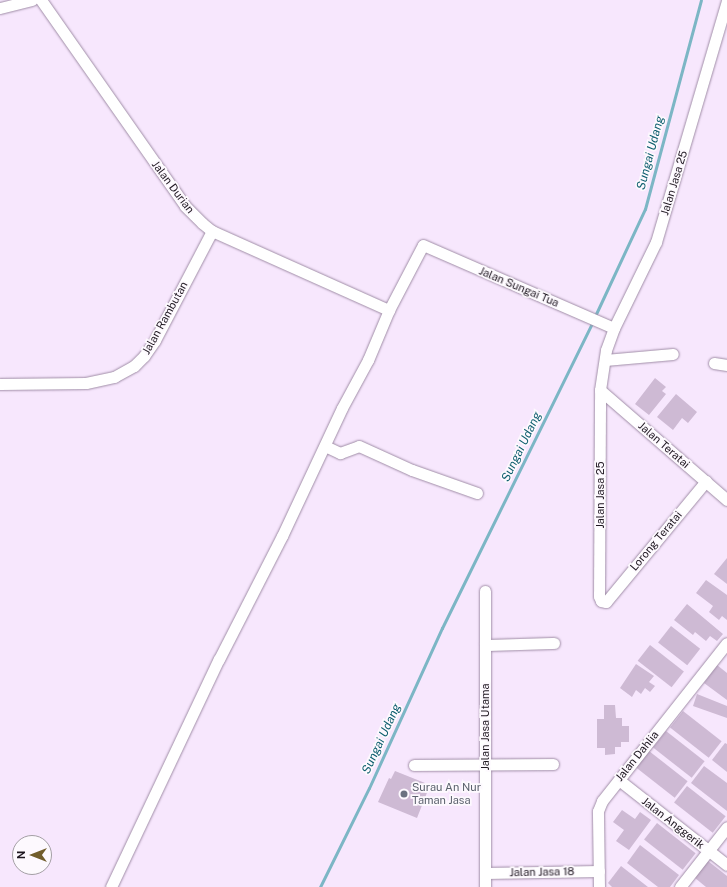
<!DOCTYPE html>
<style>
body{margin:0}
#map{position:relative;width:727px;height:887px;overflow:hidden;background:#f7e7fd;font-family:"Public Sans",sans-serif}
div>[style]{position:absolute}
.stream>*{height:3px;margin:-1.5px;padding:0 1.5px;transform-origin:1.5px;border-radius:1.5px;background:#7cb6c5}
.building>*{inset:0;background:#cebad4;transform-origin:0 0}
.roads{filter:drop-shadow(0 0 1px #a08da7) drop-shadow(0 0 1px #a08da7)}
.minor>*{height:11px;margin:-5.5px;padding:0 5.5px;transform-origin:5.5px;border-radius:5.5px;background:#fff}
.dots>*{width:11px;height:11px;translate:-50% -50%;box-sizing:border-box;border:2px solid #fdf9fe;border-radius:50%}
span{translate:-50% -50%;white-space:nowrap;text-align:center;line-height:1.15;-webkit-text-stroke:3.5px #fdf9fe;paint-order:stroke}
.street-label{font-size:11px;color:#1e1720}
.worship-label{font-size:11px;color:#5b616d}
.left{translate:0 -50%;text-align:left}
.water-label{font-size:12px;color:#0e5e6e;font-style:italic}
.north{position:absolute;left:12px;top:835px;width:40px;height:40px;box-sizing:border-box;background:#fdf9fe;border:1px solid #a49fa5;border-radius:50%;rotate:270deg;font-size:11px;font-weight:700;line-height:16px;text-align:center;color:#1e1720}
.north::after{content:'';display:block;margin:auto;width:14px;height:18px;background:#715d2c;clip-path:polygon(50% 0,100% 100%,50% 72%,0 100%)}
</style>
<div id="map">
<div class="stream">
<div style="left:595px;top:316px;width:118px;rotate:-65deg"></div>
<div style="left:645px;top:209px;width:216px;rotate:-75deg"></div>
<div style="left:320px;top:887px;width:110px;rotate:-63.7deg"></div>
<div style="left:369px;top:788px;width:176px;rotate:-65.5deg"></div>
<div style="left:442px;top:628px;width:342px;rotate:-63.8deg"></div>
</div>
<div class="building">
<div style="clip-path:polygon(655px 378px,666px 387px,662px 391px,666px 394px,649px 415px,635px 404px)"></div>
<div style="clip-path:polygon(676px 394px,697px 412px,688px 423px,682px 418px,673px 430px,657px 417px)"></div>
<div style="clip-path:polygon(727px 558px,727px 584px,714px 574px)"></div>
<div style="clip-path:polygon(706px 580px,727px 595px,727px 620px,722px 616px,719px 620px,709px 612px,713px 606px,696px 593px)"></div>
<div style="clip-path:polygon(687px 604px,723px 634px,717px 641px,710px 636px,706px 641px,695px 632px,693px 635px,674px 620px)"></div>
<div style="left:671px;top:626px;width:37px;height:21px;rotate:38deg"></div>
<div style="left:650px;top:645px;width:43px;height:20px;rotate:38deg"></div>
<div style="clip-path:polygon(636px 664px,654px 676px,649px 682px,655px 686px,650px 692px,645px 688px,641px 694px,636px 690px,632px 697px,620px 688px)"></div>
<div style="clip-path:polygon(717px 665px,727px 673px,727px 700px,704px 683px)"></div>
<div style="clip-path:polygon(697px 694px,727px 706px,727px 718px,693px 706px)"></div>
<div style="clip-path:polygon(604px 705px,615px 705px,616px 718px,622px 718px,622px 726px,629px 726px,629px 742px,621px 742px,621px 747px,615px 747px,615px 754px,605px 755px,605px 748px,597px 748px,597px 719px,604px 719px)"></div>
<div style="left:683px;top:711px;width:49px;height:21px;rotate:38deg"></div>
<div style="left:666px;top:731px;width:49px;height:21px;rotate:38deg"></div>
<div style="clip-path:polygon(725px 743px,727px 744px,727px 772px,712px 760px)"></div>
<div style="left:649px;top:751px;width:49px;height:21px;rotate:38deg"></div>
<div style="clip-path:polygon(704px 766px,727px 783px,727px 811px,691px 783px)"></div>
<div style="clip-path:polygon(395px 771px,430px 785px,417px 818px,378px 802px,389px 778px,391px 779px)"></div>
<div style="left:687px;top:786px;width:49px;height:21px;rotate:38deg"></div>
<div style="clip-path:polygon(622px 810px,635px 819px,640px 812px,651px 820px,629px 850px,616px 841px,624px 830px,613px 822px)"></div>
<div style="left:657px;top:823px;width:49px;height:21px;rotate:38deg"></div>
<div style="clip-path:polygon(640px 845px,679px 875px,670px 887px,658px 887px,627px 863px)"></div>
<div style="clip-path:polygon(708px 861px,727px 876px,727px 887px,706px 887px,695px 878px)"></div>
<div style="clip-path:polygon(621px 866px,648px 887px,612px 887px,608px 883px)"></div>
</div>
<div class="roads">
<div class="minor">
<div style="left:41px;top:0;width:251px;rotate:55deg"></div>
<div style="left:185px;top:206px;width:24px;rotate:45deg"></div>
<div style="left:202px;top:223px;width:13px;rotate:39deg"></div>
<div style="left:212px;top:231px;width:194px;rotate:24.1deg"></div>
<div style="left:0;top:8px;width:33px;rotate:-14deg"></div>
<div style="left:605px;top:360px;width:68px;rotate:-5deg"></div>
<div style="left:714px;top:363px;width:13px;rotate:9deg"></div>
<div style="left:0;top:384px;width:86px;rotate:-0.7deg"></div>
<div style="left:86px;top:383px;width:29px;rotate:-12deg"></div>
<div style="left:114px;top:377px;width:23px;rotate:-29deg"></div>
<div style="left:134px;top:366px;width:14px;rotate:-45deg"></div>
<div style="left:144px;top:356px;width:19px;rotate:-55deg"></div>
<div style="left:155px;top:340px;width:123px;rotate:-62.4deg"></div>
<div style="left:600px;top:390px;width:168px;rotate:40.9deg"></div>
<div style="left:325px;top:446px;width:17px;rotate:25deg"></div>
<div style="left:340px;top:453px;width:20px;rotate:-20deg"></div>
<div style="left:359px;top:446px;width:58px;rotate:24.4deg"></div>
<div style="left:412px;top:470px;width:69px;rotate:19.5deg"></div>
<div style="left:706px;top:481px;width:157px;rotate:129.6deg"></div>
<div style="left:606px;top:602px;width:5px;rotate:-169deg"></div>
<div style="left:601px;top:601px;width:5px;rotate:-112deg"></div>
<div style="left:599px;top:596px;width:206px;rotate:-89.7deg"></div>
<div style="left:600px;top:390px;width:40px;rotate:-81.5deg"></div>
<div style="left:606px;top:350px;width:23px;rotate:-70deg"></div>
<div style="left:614px;top:328px;width:96px;rotate:-64deg"></div>
<div style="left:656px;top:242px;width:252px;rotate:-73.6deg"></div>
<div style="left:485px;top:591px;width:296px;rotate:90deg"></div>
<div style="left:485px;top:645px;width:69px;rotate:-1.7deg"></div>
<div style="left:414px;top:765px;width:139px;rotate:-0.4deg"></div>
<div style="left:619px;top:780px;width:137px;rotate:38.2deg"></div>
<div style="left:485px;top:873px;width:114px;rotate:-1deg"></div>
<div style="left:111px;top:887px;width:252px;rotate:-64.7deg"></div>
<div style="left:219px;top:659px;width:138px;rotate:-62.9deg"></div>
<div style="left:282px;top:536px;width:141px;rotate:-64.9deg"></div>
<div style="left:342px;top:408px;width:55px;rotate:-61.6deg"></div>
<div style="left:368px;top:360px;width:54px;rotate:-67.2deg"></div>
<div style="left:389px;top:310px;width:73px;rotate:-62.4deg"></div>
<div style="left:423px;top:245px;width:208px;rotate:23.5deg"></div>
<div style="left:599px;top:887px;width:76px;rotate:-90.8deg"></div>
<div style="left:598px;top:811px;width:11px;rotate:-68deg"></div>
<div style="left:602px;top:801px;width:201px;rotate:-51.7deg"></div>
<div style="left:680px;top:887px;width:76px;rotate:-51.9deg"></div>
</div>
</div>
<div class="dots">
<div style="left:404px;top:794px;background:#6b7280"></div>
</div>
<div class="street-label">
<span style="left:674px;top:183px;rotate:-73deg">Jalan Jasa 25</span>
<span style="left:173px;top:187px;rotate:53deg">Jalan Durian</span>
<span style="left:519px;top:287px;rotate:23deg">Jalan Sungai Tua</span>
<span style="left:165px;top:318px;rotate:-61deg">Jalan Rambutan</span>
<span style="left:664px;top:445px;rotate:41deg">Jalan Teratai</span>
<span style="left:600px;top:495px;rotate:-90deg">Jalan Jasa 25</span>
<span style="left:656px;top:541px;rotate:-50deg">Lorong Teratai</span>
<span style="left:485px;top:727px;rotate:-90deg">Jalan Jasa Utama</span>
<span style="left:637px;top:756px;rotate:-51deg">Jalan Dahlia</span>
<span style="left:673px;top:823px;rotate:38deg">Jalan Anggerik</span>
<span style="left:542px;top:872px;rotate:-1deg">Jalan Jasa 18</span>
</div>
<div class="worship-label">
<span class="left" style="left:412px;top:794px">Surau An Nur<br>Taman Jasa</span>
</div>
<div class="water-label">
<span style="left:651px;top:153px;rotate:-75deg">Sungai Udang</span>
<span style="left:522px;top:447px;rotate:-64deg">Sungai Udang</span>
<span style="left:382px;top:739px;rotate:-65deg">Sungai Udang</span>
</div>
<div class="north">N</div>
</div>
